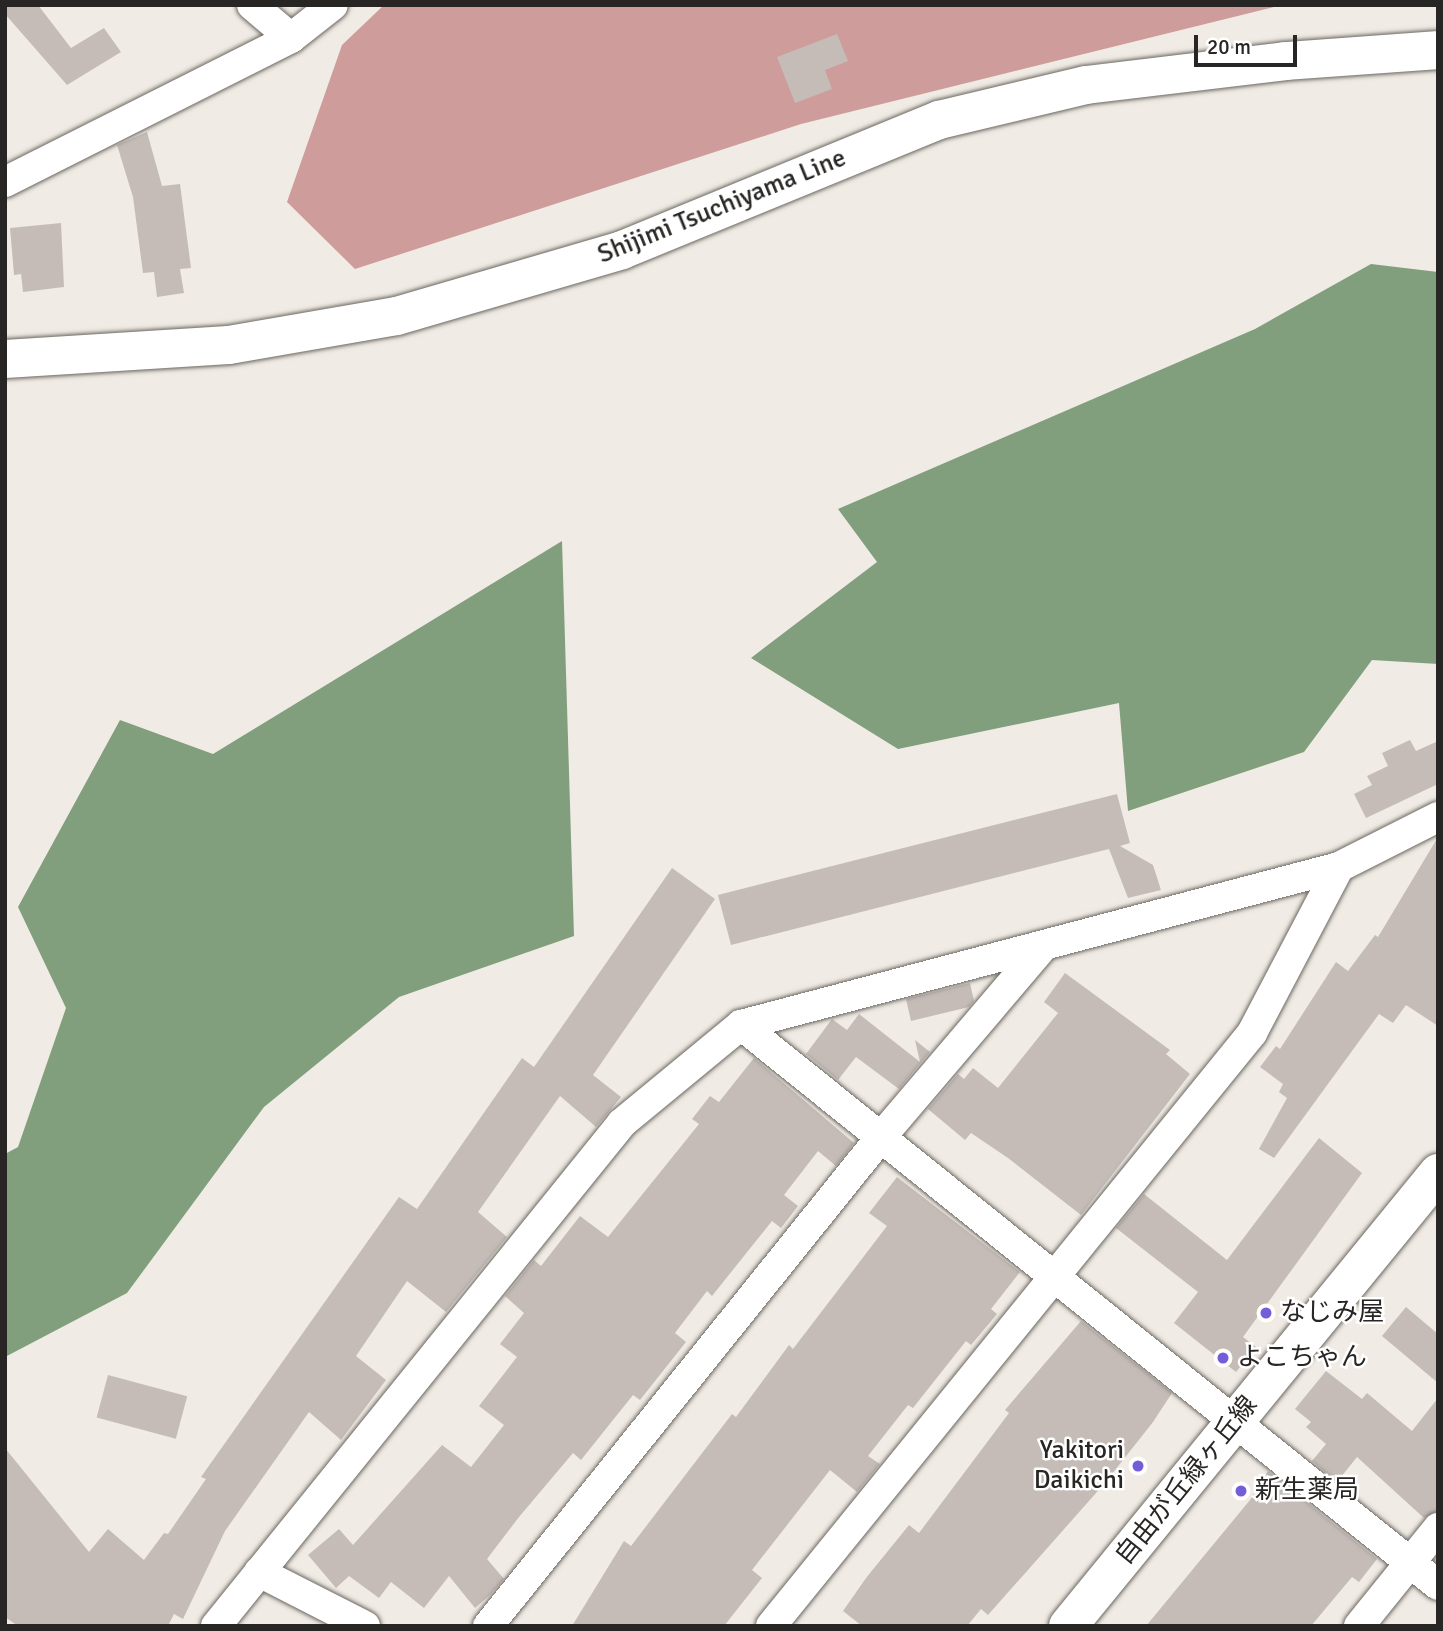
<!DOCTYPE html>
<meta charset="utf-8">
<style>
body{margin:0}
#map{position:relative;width:1443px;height:1631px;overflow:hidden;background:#f0ebe4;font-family:Signika,"Noto Sans JP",sans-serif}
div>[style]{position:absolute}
.forest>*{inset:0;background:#cd9c9b}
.water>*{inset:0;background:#819f7d}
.building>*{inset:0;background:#c5bcb8;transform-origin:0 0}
.roads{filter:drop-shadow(0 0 2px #6b6761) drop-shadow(0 0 2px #6b6761)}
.street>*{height:30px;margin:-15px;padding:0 15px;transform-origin:15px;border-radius:15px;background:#fff}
.secondary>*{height:38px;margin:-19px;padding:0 19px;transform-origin:19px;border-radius:19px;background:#fff}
.dots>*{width:19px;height:19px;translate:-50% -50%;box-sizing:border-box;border:4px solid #fff;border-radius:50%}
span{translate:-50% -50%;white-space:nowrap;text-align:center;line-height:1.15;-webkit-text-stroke:5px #fff;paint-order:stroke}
.street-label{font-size:26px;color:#282624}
.poi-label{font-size:26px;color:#282624}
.left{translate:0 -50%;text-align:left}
.right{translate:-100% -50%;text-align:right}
.frame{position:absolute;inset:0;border:7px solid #282624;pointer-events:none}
.scale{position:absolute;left:1194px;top:35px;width:103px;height:32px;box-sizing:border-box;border:4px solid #282624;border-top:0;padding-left:9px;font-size:21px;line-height:24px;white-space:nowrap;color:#282624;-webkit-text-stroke:5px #fff;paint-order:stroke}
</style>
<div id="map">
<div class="forest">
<div style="clip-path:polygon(384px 5px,1282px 5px,801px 124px,355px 269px,287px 202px,342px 45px)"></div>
</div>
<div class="water">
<div style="clip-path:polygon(1371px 264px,1438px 272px,1438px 664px,1372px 660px,1304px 752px,1128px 811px,1119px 703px,898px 749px,751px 658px,877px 562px,838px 509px,1255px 329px)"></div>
<div style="clip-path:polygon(562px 541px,574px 936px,399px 997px,264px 1107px,127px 1293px,5px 1357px,5px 1154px,18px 1147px,66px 1008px,18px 907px,120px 720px,213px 754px)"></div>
</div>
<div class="building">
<div style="clip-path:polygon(5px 5px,38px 5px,71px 48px,104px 28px,121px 52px,67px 85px,5px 14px)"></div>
<div style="clip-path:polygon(837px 34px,848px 61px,825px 70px,832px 89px,795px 103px,777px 57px)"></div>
<div style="clip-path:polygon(147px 132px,162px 186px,180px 184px,191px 268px,180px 269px,184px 293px,157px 297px,154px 272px,143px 273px,133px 197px,117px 145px)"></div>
<div style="clip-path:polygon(61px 223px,64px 287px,23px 292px,21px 274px,14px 275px,10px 228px)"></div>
<div style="clip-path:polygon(1410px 740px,1416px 751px,1438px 741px,1438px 784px,1366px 818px,1354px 794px,1372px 785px,1367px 776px,1388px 766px,1382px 753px)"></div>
<div style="clip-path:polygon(1117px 794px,1130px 843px,1120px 846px,1153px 865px,1161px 890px,1128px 898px,1109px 849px,731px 945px,718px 895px)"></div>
<div style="clip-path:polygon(1438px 837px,1438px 1026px,1406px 1005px,1393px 1023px,1379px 1014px,1274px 1158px,1259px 1149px,1287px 1098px,1279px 1092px,1283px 1084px,1260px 1067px,1276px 1046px,1280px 1049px,1336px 962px,1348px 971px,1375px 935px,1378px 937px)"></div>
<div style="clip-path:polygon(672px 868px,715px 899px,593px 1075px,621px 1097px,596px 1127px,560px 1096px,478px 1212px,507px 1237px,446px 1312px,407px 1281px,356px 1356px,386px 1380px,341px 1440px,309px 1412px,225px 1531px,183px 1619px,174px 1614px,168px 1626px,18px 1626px,5px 1617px,5px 1448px,89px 1552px,108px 1529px,144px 1560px,164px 1533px,168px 1534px,206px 1479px,201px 1477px,399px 1197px,417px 1209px,522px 1058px,534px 1067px)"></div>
<div style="clip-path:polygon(1065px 973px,1170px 1050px,1166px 1054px,1190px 1074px,1081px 1215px,1008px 1158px,971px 1133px,965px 1140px,928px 1109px,958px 1074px,964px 1079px,973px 1068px,998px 1088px,1058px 1013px,1044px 1002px)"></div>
<div style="clip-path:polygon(970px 983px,974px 1001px,969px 1007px,911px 1021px,906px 999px)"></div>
<div style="clip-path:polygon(859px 1014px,920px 1062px,915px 1040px,930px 1052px,899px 1089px,856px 1057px,838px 1080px,806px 1054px,832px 1019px,847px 1030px)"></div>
<div style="clip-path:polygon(754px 1058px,854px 1143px,836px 1166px,818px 1151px,784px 1195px,798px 1206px,781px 1228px,772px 1221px,712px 1296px,707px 1291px,675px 1333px,686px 1342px,640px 1400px,633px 1395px,581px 1460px,573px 1453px,519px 1517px,487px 1559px,504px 1579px,490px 1595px,475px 1608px,449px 1576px,424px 1608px,391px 1582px,379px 1598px,349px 1576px,336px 1588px,308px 1555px,339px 1529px,353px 1545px,442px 1445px,471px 1467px,504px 1425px,479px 1406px,517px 1357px,500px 1344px,524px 1313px,505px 1296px,534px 1260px,541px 1266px,580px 1216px,608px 1237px,699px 1124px,692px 1119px,710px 1096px,719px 1102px)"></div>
<div style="clip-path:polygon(1319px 1138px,1362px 1173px,1243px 1337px,1256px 1347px,1236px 1372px,1174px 1323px,1198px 1292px,1116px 1228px,1144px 1194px,1227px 1260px)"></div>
<div style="clip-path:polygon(897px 1177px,1020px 1272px,991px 1309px,997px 1314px,971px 1345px,966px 1341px,913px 1408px,908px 1405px,868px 1456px,880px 1464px,857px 1492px,830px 1470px,752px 1570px,762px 1578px,724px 1626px,572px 1626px,624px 1541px,631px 1546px,732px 1414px,736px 1417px,789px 1345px,793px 1349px,887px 1226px,869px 1213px)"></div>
<div style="clip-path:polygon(1406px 1307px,1438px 1334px,1438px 1383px,1382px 1336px)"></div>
<div style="clip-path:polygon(1081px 1321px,1172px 1393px,1153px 1422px,1104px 1484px,988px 1615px,981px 1609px,967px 1626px,862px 1626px,843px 1611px,866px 1578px,909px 1525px,919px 1533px,1009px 1413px,1005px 1410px)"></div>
<div style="clip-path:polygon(1326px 1371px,1362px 1399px,1367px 1393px,1412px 1431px,1438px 1398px,1438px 1511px,1424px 1518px,1357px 1457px,1337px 1482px,1312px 1461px,1326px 1444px,1306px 1427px,1311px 1422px,1295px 1409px)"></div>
<div style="left:108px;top:1375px;width:82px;height:44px;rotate:15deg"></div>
<div style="clip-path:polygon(1268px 1471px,1377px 1559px,1359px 1582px,1352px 1577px,1311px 1626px,1146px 1626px,1250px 1500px)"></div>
</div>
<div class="roads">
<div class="street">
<div style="left:252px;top:5px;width:51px;rotate:40.2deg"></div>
<div style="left:5px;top:182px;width:320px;rotate:-26.7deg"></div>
<div style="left:291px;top:38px;width:53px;rotate:-38.2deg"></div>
<div style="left:741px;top:1025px;width:894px;rotate:38.78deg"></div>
<div style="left:259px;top:1572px;width:119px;rotate:27deg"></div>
<div style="left:216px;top:1626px;width:646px;rotate:-51.09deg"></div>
<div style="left:622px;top:1123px;width:154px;rotate:-39.5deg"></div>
<div style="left:741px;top:1025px;width:619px;rotate:-14.8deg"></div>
<div style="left:1339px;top:867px;width:111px;rotate:-26.8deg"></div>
<div style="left:488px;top:1626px;width:627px;rotate:-51.21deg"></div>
<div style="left:881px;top:1137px;width:247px;rotate:-49.6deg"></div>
<div style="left:771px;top:1626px;width:764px;rotate:-50.95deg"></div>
<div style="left:1252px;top:1033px;width:187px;rotate:-62.3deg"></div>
<div style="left:1359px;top:1626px;width:126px;rotate:-51.1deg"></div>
</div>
<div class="secondary">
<div style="left:5px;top:359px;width:224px;rotate:-3.6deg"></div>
<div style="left:229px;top:345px;width:170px;rotate:-9.8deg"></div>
<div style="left:397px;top:316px;width:234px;rotate:-16.3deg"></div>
<div style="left:622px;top:250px;width:343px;rotate:-22.3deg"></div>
<div style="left:939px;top:120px;width:151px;rotate:-13.4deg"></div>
<div style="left:1086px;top:85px;width:201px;rotate:-6.8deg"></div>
<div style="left:1286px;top:61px;width:152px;rotate:-4.1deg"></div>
<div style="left:1068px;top:1626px;width:585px;rotate:-50.76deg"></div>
</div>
</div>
<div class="dots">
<div style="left:1266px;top:1313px;background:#745dd8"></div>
<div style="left:1223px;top:1358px;background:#745dd8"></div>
<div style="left:1138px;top:1466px;background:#745dd8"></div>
<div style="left:1241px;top:1491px;background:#745dd8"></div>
</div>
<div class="street-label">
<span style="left:722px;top:207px;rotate:-22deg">Shijimi Tsuchiyama Line</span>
<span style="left:1187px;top:1481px;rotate:-51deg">自由が丘緑ヶ丘線</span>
</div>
<div class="poi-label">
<span class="left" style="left:1280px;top:1313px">なじみ屋</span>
<span class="left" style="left:1237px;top:1358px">よこちゃん</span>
<span class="right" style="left:1124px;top:1466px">Yakitori<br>Daikichi</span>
<span class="left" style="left:1255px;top:1491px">新生薬局</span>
</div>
<div class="frame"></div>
<div class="scale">20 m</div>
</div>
